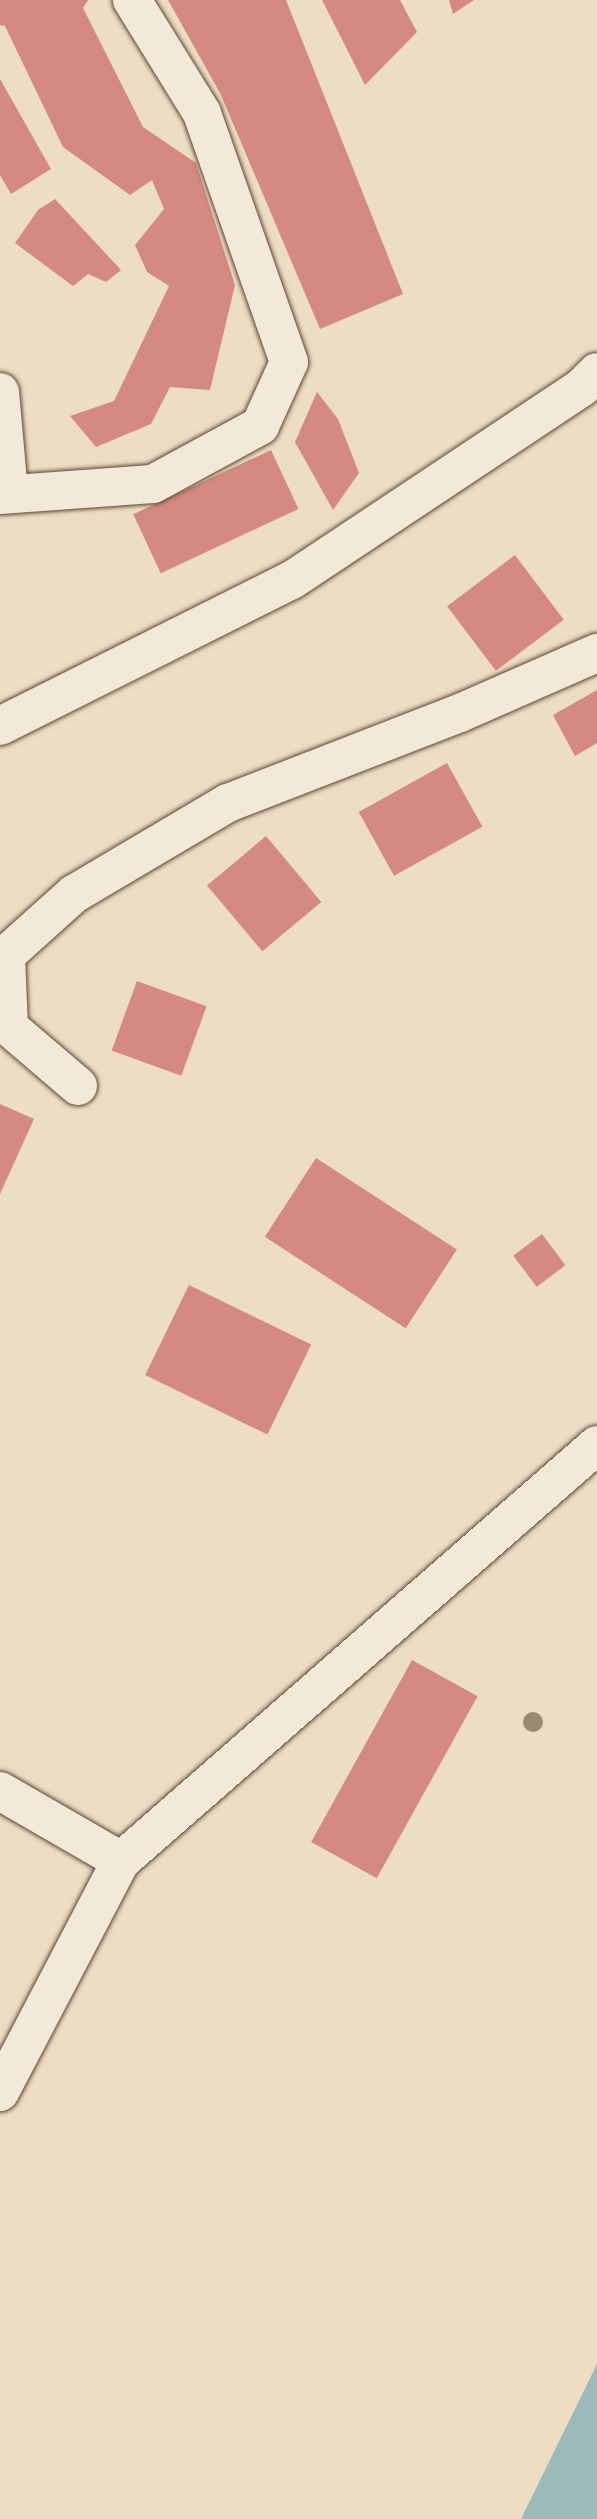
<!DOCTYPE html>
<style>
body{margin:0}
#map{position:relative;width:597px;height:2519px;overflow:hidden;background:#ecddc4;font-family:Cardo,serif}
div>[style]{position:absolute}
.water>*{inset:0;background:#9bbabc}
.building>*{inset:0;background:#d48981;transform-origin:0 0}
.roads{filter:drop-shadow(0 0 2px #5e4635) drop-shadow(0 0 2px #5e4635)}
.street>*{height:38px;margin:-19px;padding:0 19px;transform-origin:19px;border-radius:19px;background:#f3e9d9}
.trees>*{width:20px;height:20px;margin:-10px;border-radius:50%;background:#9b8a73}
span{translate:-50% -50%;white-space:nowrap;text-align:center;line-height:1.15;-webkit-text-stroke:5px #f3e9d9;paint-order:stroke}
</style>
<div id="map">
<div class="water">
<div style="clip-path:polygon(597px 2364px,597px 2519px,521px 2519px)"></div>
</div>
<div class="building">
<div style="clip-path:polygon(0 0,88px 0,83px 8px,143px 127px,196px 163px,235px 285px,210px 390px,170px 387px,151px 424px,96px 447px,70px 416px,114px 401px,169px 286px,147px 272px,135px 245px,164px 209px,152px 180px,130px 195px,63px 147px,5px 26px,0 25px)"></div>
<div style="clip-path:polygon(168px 0,286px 0,403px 294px,320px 329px,221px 95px)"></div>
<div style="clip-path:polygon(322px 0,400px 0,417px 32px,365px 85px)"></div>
<div style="clip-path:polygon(449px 0,474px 0,453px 14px)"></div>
<div style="clip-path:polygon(0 79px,51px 169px,11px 194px,0 175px)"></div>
<div style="clip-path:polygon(55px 199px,121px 270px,106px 282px,88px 274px,73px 286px,15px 243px,38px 210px)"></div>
<div style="clip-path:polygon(317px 392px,338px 419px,359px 473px,333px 510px,295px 442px)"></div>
<div style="left:271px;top:450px;width:65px;height:152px;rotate:65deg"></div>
<div style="left:515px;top:555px;width:81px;height:85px;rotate:53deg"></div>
<div style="clip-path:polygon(597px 690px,597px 743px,575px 756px,553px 715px)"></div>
<div style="left:447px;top:763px;width:73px;height:101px;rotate:61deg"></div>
<div style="left:266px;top:836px;width:86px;height:77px;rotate:50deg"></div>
<div style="left:137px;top:981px;width:74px;height:74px;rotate:20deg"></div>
<div style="clip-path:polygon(0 1104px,34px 1119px,0 1194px)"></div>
<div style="left:316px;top:1158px;width:168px;height:94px;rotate:33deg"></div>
<div style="left:542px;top:1234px;width:39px;height:36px;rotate:53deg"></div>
<div style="left:189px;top:1285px;width:136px;height:100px;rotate:26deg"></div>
<div style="left:412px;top:1660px;width:75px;height:208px;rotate:29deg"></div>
</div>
<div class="roads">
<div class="street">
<div style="left:0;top:392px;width:100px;rotate:84.9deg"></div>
<div style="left:0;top:495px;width:153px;rotate:-4.1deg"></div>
<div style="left:153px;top:484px;width:122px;rotate:-28.5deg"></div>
<div style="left:260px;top:426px;width:70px;rotate:-65.6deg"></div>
<div style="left:289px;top:362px;width:264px;rotate:-109.3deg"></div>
<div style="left:202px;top:113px;width:133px;rotate:-121.8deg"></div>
<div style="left:0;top:726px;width:326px;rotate:-26.6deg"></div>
<div style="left:292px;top:580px;width:348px;rotate:-33.6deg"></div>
<div style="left:582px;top:387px;width:21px;rotate:-45deg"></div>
<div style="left:78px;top:1086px;width:91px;rotate:-139.5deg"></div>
<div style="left:9px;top:1027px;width:72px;rotate:-92.4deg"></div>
<div style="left:6px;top:955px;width:91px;rotate:-41.9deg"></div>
<div style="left:74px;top:894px;width:179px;rotate:-30.6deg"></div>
<div style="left:228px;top:803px;width:249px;rotate:-21.2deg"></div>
<div style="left:460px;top:713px;width:150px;rotate:-23.7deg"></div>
<div style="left:0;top:1791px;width:140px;rotate:30deg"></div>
<div style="left:0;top:2092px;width:261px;rotate:-62.4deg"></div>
<div style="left:121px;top:1861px;width:632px;rotate:-41.15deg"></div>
</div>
</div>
<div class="trees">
<div style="left:533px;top:1722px"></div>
</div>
</div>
